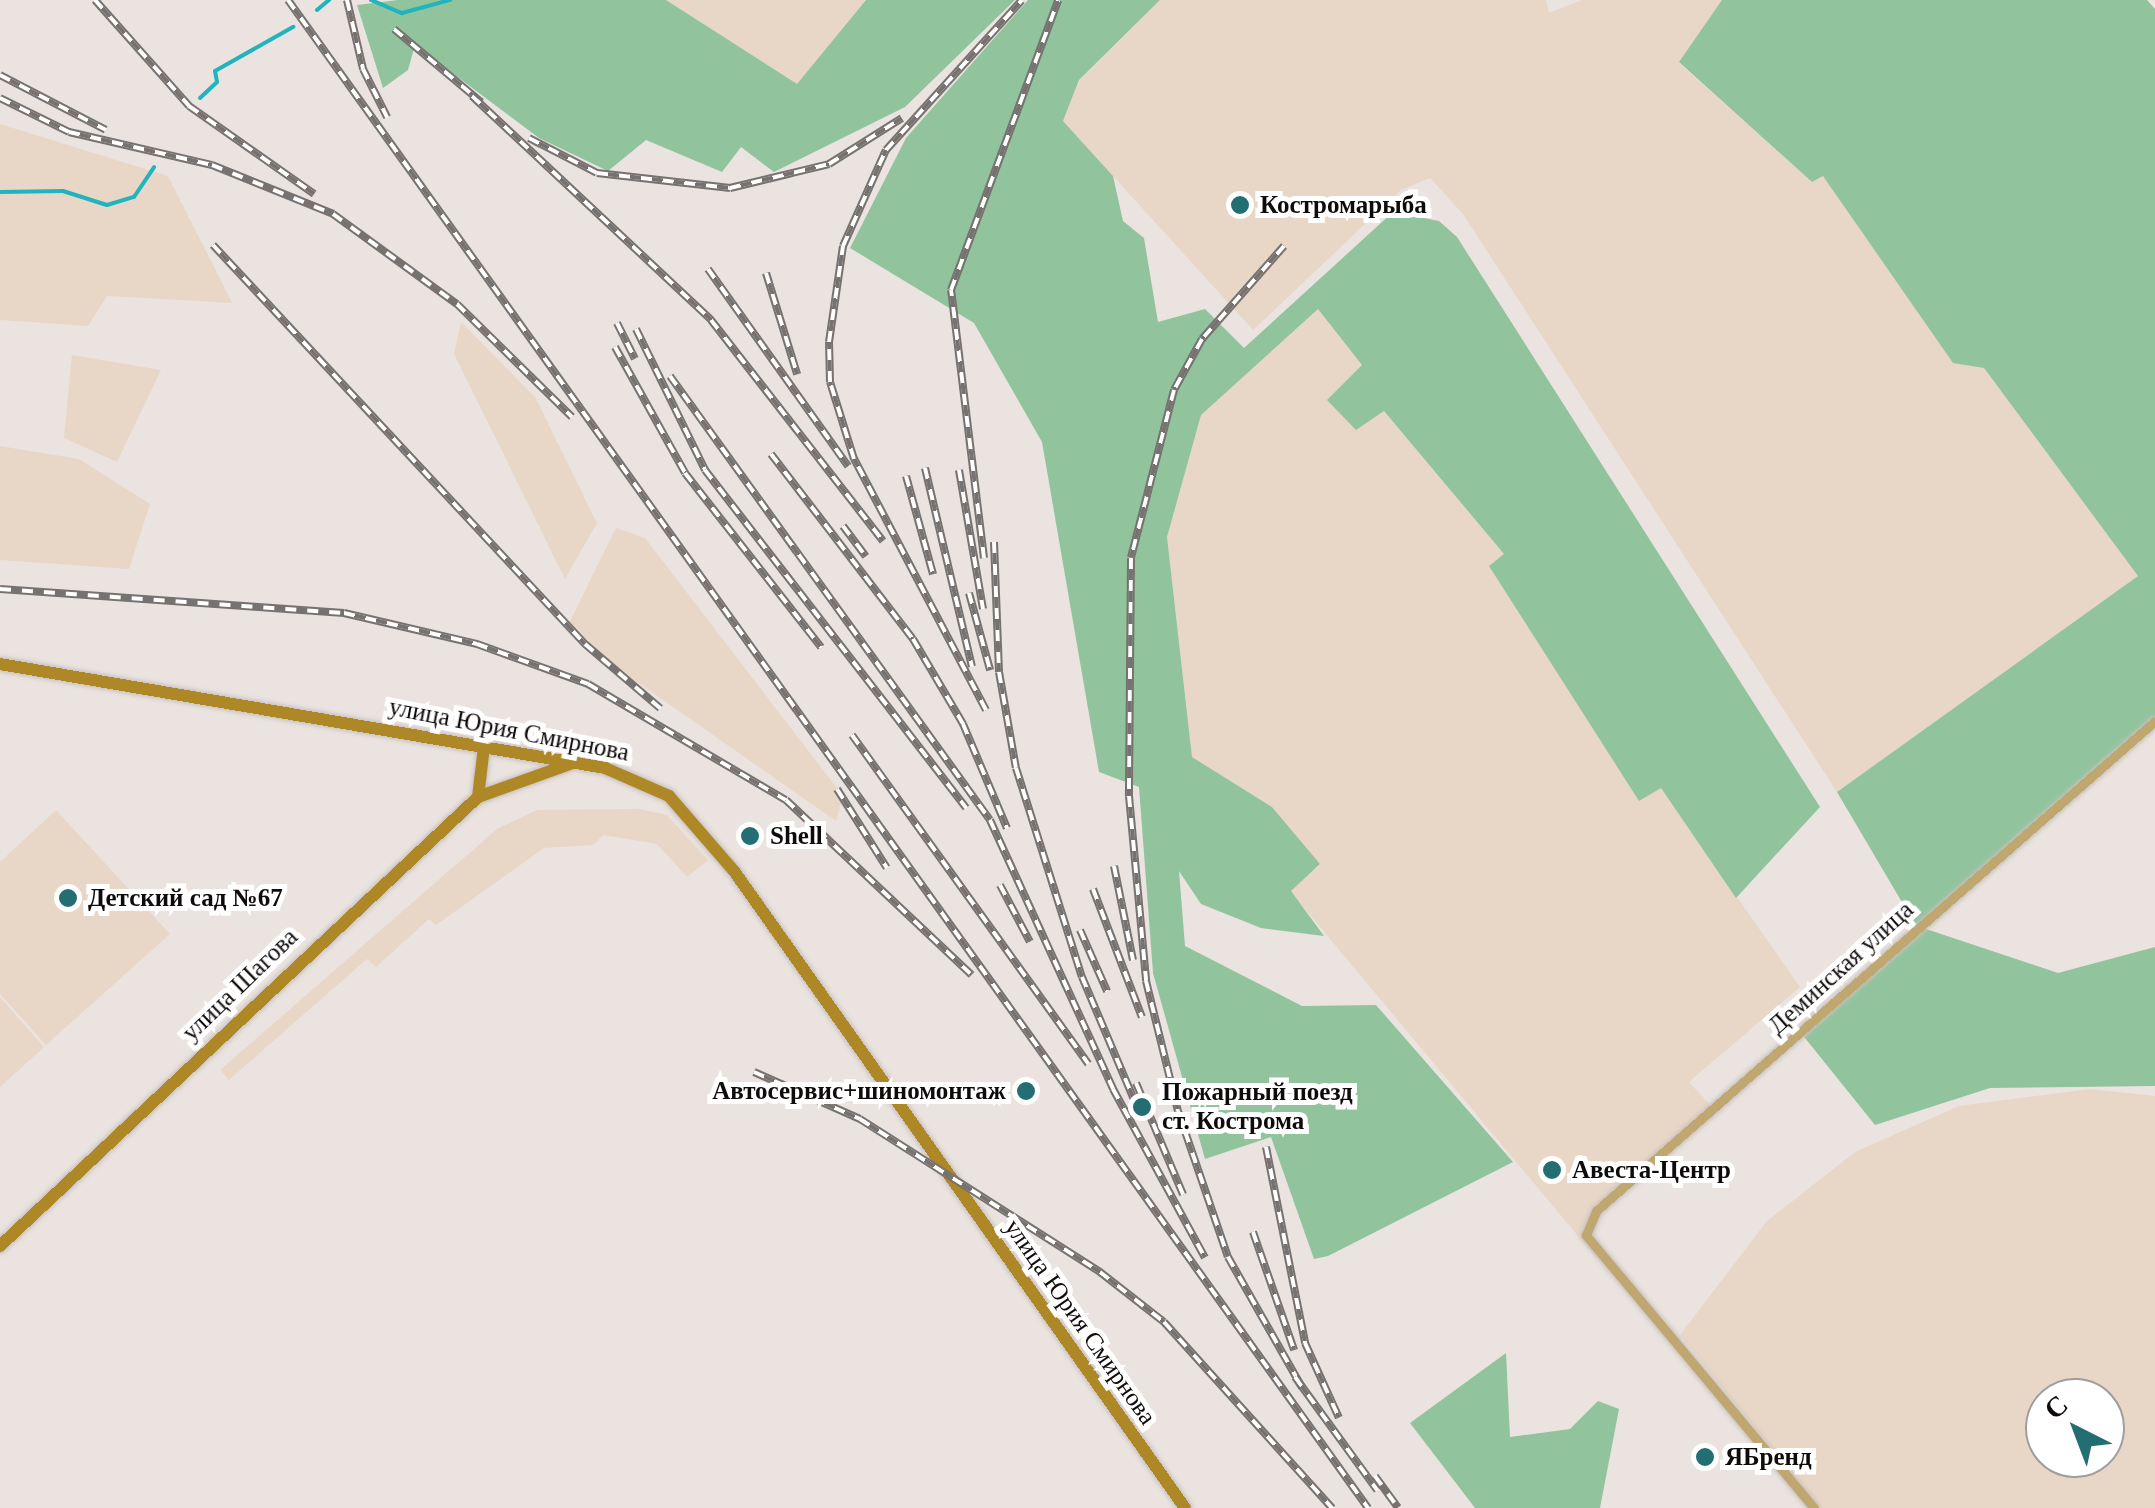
<!DOCTYPE html>
<meta charset="utf-8">
<style>
body{margin:0}
#map{position:relative;width:2155px;height:1508px;overflow:hidden;background:#eae3df;font-family:"Times New Roman",serif}
div>[style]{position:absolute}
.industrial>*{inset:0;background:#e8d7c6}
.green>*{inset:0;background:#91c49d}
.stream>*{height:4px;margin:-2px;padding:0 2px;transform-origin:2px;border-radius:2px;background:#21b4be}
.roads{filter:drop-shadow(0 0 2px #c7c0bd) drop-shadow(0 0 2px #c7c0bd)}
.street>*{height:9px;margin:-4.5px;padding:0 4.5px;transform-origin:4.5px;border-radius:4.5px;background:#c0a770}
.secondary>*{height:12px;margin:-6px;padding:0 6px;transform-origin:6px;border-radius:6px;background:#ae8827}
.rail>*{height:8px;margin-top:-4px;transform-origin:0;background:repeating-linear-gradient(90deg,#fff 0 11px,#777270 0 22px);box-sizing:border-box;border-block:2px solid #777270}
.dots>*{width:28px;height:28px;translate:-50% -50%;box-sizing:border-box;border:5px solid #fff;border-radius:50%}
span{translate:-50% -50%;white-space:nowrap;text-align:center;line-height:1.15;-webkit-text-stroke:10px #fff;paint-order:stroke}
.poi-label{font-size:25px;color:#0e0b0a;font-weight:700}
.left{translate:0 -50%;text-align:left}
.right{translate:-100% -50%;text-align:right}
.street-label{font-size:25px;color:#0e0b0a}
.north{position:absolute;left:2025px;top:1378px;width:100px;height:100px;box-sizing:border-box;background:#fff;border:2px solid #9f9d9d;border-radius:50%;rotate:318deg;font-size:28px;font-weight:700;line-height:40px;text-align:center;color:#0e0b0a}
.north::after{content:'';display:block;margin:auto;width:35px;height:45px;background:#236e73;clip-path:polygon(50% 0,100% 100%,50% 72%,0 100%)}
</style>
<div id="map">
<div class="industrial">
<div style="clip-path:polygon(666px 0,866px 0,797px 85px)"></div>
<div style="clip-path:polygon(1160px 0,1546px 0,1549px 13px,1582px 0,1722px 0,1679px 63px,1812px 182px,1823px 176px,1983px 367px,2138px 576px,1837px 792px,1463px 214px,1430px 178px,1401px 190px,1253px 330px,1063px 121px,1079px 81px)"></div>
<div style="clip-path:polygon(0 124px,168px 176px,232px 303px,107px 296px,88px 326px,0 320px)"></div>
<div style="clip-path:polygon(1318px 309px,1363px 365px,1328px 400px,1383px 410px,1505px 555px,1490px 565px,1639px 801px,1660px 787px,1800px 987px,1689px 1082px,1714px 1109px,1596px 1211px,1586px 1235px,1598px 1260px,1290px 891px,1320px 865px,1272px 807px,1192px 757px,1167px 537px,1180px 481px,1200px 415px)"></div>
<div style="clip-path:polygon(461px 322px,535px 397px,597px 523px,565px 579px,454px 354px)"></div>
<div style="clip-path:polygon(72px 355px,161px 370px,117px 462px,64px 438px)"></div>
<div style="clip-path:polygon(0 446px,79px 459px,150px 504px,129px 569px,0 560px)"></div>
<div style="clip-path:polygon(616px 528px,645px 538px,843px 796px,836px 821px,616px 667px,569px 623px)"></div>
<div style="clip-path:polygon(640px 809px,667px 815px,708px 860px,687px 877px,657px 844px,603px 835px,593px 845px,544px 848px,436px 925px,429px 919px,376px 967px,367px 959px,229px 1080px,220px 1070px,497px 829px,537px 810px)"></div>
<div style="clip-path:polygon(56px 810px,170px 934px,46px 1045px,0 994px,0 862px)"></div>
<div style="clip-path:polygon(0 997px,44px 1047px,0 1087px)"></div>
<div style="clip-path:polygon(evenodd,2090px 1089px,2155px 1096px,2155px 1508px,1820px 1508px,1680px 1335px,1767px 1221px,1855px 1152px,1959px 1106px,2090px 1089px,2045px 1398px,2105px 1398px,2105px 1458px,2045px 1458px,2045px 1398px)"></div>
</div>
<div class="green">
<div style="clip-path:polygon(398px 0,666px 0,797px 84px,866px 0,1015px 0,905px 107px,774px 172px,741px 147px,722px 172px,646px 140px,608px 171px,539px 138px,415px 45px,408px 70px,383px 88px,357px 5px)"></div>
<div style="clip-path:polygon(1028px 0,1160px 0,1079px 80px,1063px 121px,1113px 176px,1123px 221px,1144px 238px,1158px 322px,1205px 309px,1244px 348px,1393px 212px,1439px 221px,1457px 237px,1820px 807px,1736px 898px,1661px 788px,1639px 801px,1489px 566px,1504px 554px,1384px 411px,1356px 430px,1327px 400px,1362px 365px,1318px 309px,1201px 415px,1167px 537px,1192px 757px,1272px 807px,1320px 864px,1291px 891px,1324px 936px,1261px 928px,1201px 904px,1179px 871px,1185px 946px,1302px 1006px,1376px 1005px,1513px 1162px,1328px 1256px,1314px 1259px,1271px 1137px,1205px 1159px,1153px 973px,1139px 787px,1099px 772px,1042px 442px,974px 323px,850px 248px,906px 138px)"></div>
<div style="clip-path:polygon(1722px 0,2147px 0,2155px 9px,2155px 721px,1917px 926px,2058px 973px,2155px 947px,2155px 1086px,1990px 1088px,1875px 1125px,1801px 1033px,1916px 926px,1837px 792px,2138px 576px,1984px 368px,1953px 363px,1823px 176px,1812px 182px,1679px 62px)"></div>
<div style="clip-path:polygon(1506px 1353px,1510px 1437px,1570px 1429px,1598px 1401px,1619px 1409px,1600px 1508px,1475px 1508px,1410px 1423px)"></div>
</div>
<div class="stream">
<div style="left:371px;top:0;width:34px;rotate:23deg"></div>
<div style="left:402px;top:13px;width:50px;rotate:-15.2deg"></div>
<div style="left:317px;top:10px;width:16px;rotate:-40deg"></div>
<div style="left:200px;top:98px;width:23px;rotate:-43deg"></div>
<div style="left:217px;top:82px;width:11px;rotate:-100deg"></div>
<div style="left:215px;top:71px;width:90px;rotate:-29.4deg"></div>
<div style="left:0;top:192px;width:63px;rotate:-0.9deg"></div>
<div style="left:63px;top:191px;width:46px;rotate:17.7deg"></div>
<div style="left:107px;top:205px;width:28px;rotate:-17deg"></div>
<div style="left:134px;top:197px;width:36px;rotate:-56deg"></div>
</div>
<div class="roads">
<div class="street">
<div style="left:1814px;top:1508px;width:356px;rotate:-129.9deg"></div>
<div style="left:1586px;top:1235px;width:26px;rotate:-67deg"></div>
<div style="left:1596px;top:1211px;width:743px;rotate:-41.24deg"></div>
</div>
<div class="secondary">
<div style="left:0;top:664px;width:614px;rotate:9.75deg"></div>
<div style="left:605px;top:768px;width:70px;rotate:23.6deg"></div>
<div style="left:669px;top:796px;width:99px;rotate:49.1deg"></div>
<div style="left:734px;top:871px;width:780px;rotate:54.7deg"></div>
<div style="left:478px;top:797px;width:50px;rotate:-83.2deg"></div>
<div style="left:0;top:1246px;width:656px;rotate:-43.21deg"></div>
<div style="left:478px;top:797px;width:98px;rotate:-19.7deg"></div>
</div>
</div>
<div class="rail">
<div style="left:95px;top:0;width:142px;rotate:48.4deg"></div>
<div style="left:189px;top:106px;width:153px;rotate:35.1deg"></div>
<div style="left:288px;top:0;width:1855px;rotate:54.39deg"></div>
<div style="left:347px;top:0;width:71px;rotate:76.9deg"></div>
<div style="left:363px;top:69px;width:54px;rotate:63.4deg"></div>
<div style="left:394px;top:29px;width:114px;rotate:40deg"></div>
<div style="left:0;top:75px;width:119px;rotate:27.4deg"></div>
<div style="left:472px;top:96px;width:328px;rotate:43.1deg"></div>
<div style="left:711px;top:320px;width:280px;rotate:52.1deg"></div>
<div style="left:0;top:98px;width:77px;rotate:26.2deg"></div>
<div style="left:69px;top:132px;width:147px;rotate:13deg"></div>
<div style="left:212px;top:165px;width:131px;rotate:22deg"></div>
<div style="left:333px;top:214px;width:153px;rotate:36deg"></div>
<div style="left:457px;top:304px;width:161px;rotate:44.5deg"></div>
<div style="left:529px;top:138px;width:76px;rotate:27.2deg"></div>
<div style="left:597px;top:173px;width:134px;rotate:6.4deg"></div>
<div style="left:730px;top:188px;width:102px;rotate:-13.6deg"></div>
<div style="left:829px;top:164px;width:86px;rotate:-32.2deg"></div>
<div style="left:213px;top:245px;width:546px;rotate:47.01deg"></div>
<div style="left:585px;top:644px;width:99px;rotate:40.5deg"></div>
<div style="left:1284px;top:246px;width:124px;rotate:131.4deg"></div>
<div style="left:1202px;top:339px;width:58px;rotate:118.8deg"></div>
<div style="left:1174px;top:390px;width:173px;rotate:104.4deg"></div>
<div style="left:1131px;top:558px;width:238px;rotate:90.5deg"></div>
<div style="left:1129px;top:796px;width:186px;rotate:84.7deg"></div>
<div style="left:1146px;top:981px;width:134px;rotate:76.2deg"></div>
<div style="left:1178px;top:1111px;width:154px;rotate:71.1deg"></div>
<div style="left:1228px;top:1257px;width:150px;rotate:60.4deg"></div>
<div style="left:708px;top:269px;width:242px;rotate:54.6deg"></div>
<div style="left:766px;top:273px;width:106px;rotate:72.9deg"></div>
<div style="left:617px;top:323px;width:40px;rotate:63.4deg"></div>
<div style="left:636px;top:329px;width:157px;rotate:63.9deg"></div>
<div style="left:705px;top:470px;width:427px;rotate:52.3deg"></div>
<div style="left:615px;top:347px;width:144px;rotate:60.9deg"></div>
<div style="left:685px;top:473px;width:221px;rotate:52deg"></div>
<div style="left:670px;top:376px;width:547px;rotate:54.22deg"></div>
<div style="left:990px;top:820px;width:296px;rotate:65.4deg"></div>
<div style="left:1113px;top:1089px;width:192px;rotate:61.4deg"></div>
<div style="left:771px;top:454px;width:233px;rotate:52.5deg"></div>
<div style="left:913px;top:639px;width:99px;rotate:59.5deg"></div>
<div style="left:963px;top:724px;width:113px;rotate:67.1deg"></div>
<div style="left:925px;top:468px;width:204px;rotate:76.7deg"></div>
<div style="left:959px;top:470px;width:141px;rotate:80.2deg"></div>
<div style="left:906px;top:476px;width:102px;rotate:74.6deg"></div>
<div style="left:843px;top:526px;width:38px;rotate:53deg"></div>
<div style="left:994px;top:542px;width:130px;rotate:87.8deg"></div>
<div style="left:999px;top:672px;width:97px;rotate:80deg"></div>
<div style="left:1016px;top:768px;width:219px;rotate:72.5deg"></div>
<div style="left:1082px;top:977px;width:136px;rotate:67deg"></div>
<div style="left:984px;top:558px;width:270px;rotate:-97deg"></div>
<div style="left:951px;top:290px;width:309px;rotate:-69.7deg"></div>
<div style="left:0;top:589px;width:345px;rotate:4deg"></div>
<div style="left:344px;top:613px;width:137px;rotate:13.1deg"></div>
<div style="left:477px;top:644px;width:118px;rotate:19.8deg"></div>
<div style="left:588px;top:684px;width:229px;rotate:30.4deg"></div>
<div style="left:786px;top:800px;width:255px;rotate:43.3deg"></div>
<div style="left:969px;top:593px;width:80px;rotate:74.7deg"></div>
<div style="left:986px;top:710px;width:284px;rotate:-117.7deg"></div>
<div style="left:854px;top:459px;width:81px;rotate:-107.3deg"></div>
<div style="left:830px;top:382px;width:40px;rotate:-91.4deg"></div>
<div style="left:829px;top:342px;width:97px;rotate:-81.7deg"></div>
<div style="left:843px;top:246px;width:105px;rotate:-65.9deg"></div>
<div style="left:886px;top:150px;width:202px;rotate:-47.8deg"></div>
<div style="left:852px;top:735px;width:405px;rotate:54.3deg"></div>
<div style="left:837px;top:789px;width:93px;rotate:57.7deg"></div>
<div style="left:1114px;top:866px;width:96px;rotate:78.6deg"></div>
<div style="left:1000px;top:885px;width:64px;rotate:62.2deg"></div>
<div style="left:1093px;top:889px;width:137px;rotate:69.1deg"></div>
<div style="left:1080px;top:930px;width:67px;rotate:66.1deg"></div>
<div style="left:754px;top:1072px;width:116px;rotate:23.9deg"></div>
<div style="left:860px;top:1119px;width:285px;rotate:32.5deg"></div>
<div style="left:1100px;top:1272px;width:81px;rotate:38deg"></div>
<div style="left:1164px;top:1322px;width:251px;rotate:47.9deg"></div>
<div style="left:1136px;top:1083px;width:121px;rotate:67.1deg"></div>
<div style="left:1266px;top:1147px;width:200px;rotate:78.7deg"></div>
<div style="left:1305px;top:1343px;width:82px;rotate:65.6deg"></div>
<div style="left:1253px;top:1232px;width:125px;rotate:70.8deg"></div>
<div style="left:1295px;top:1377px;width:140px;rotate:54deg"></div>
<div style="left:1375px;top:1476px;width:39px;rotate:54deg"></div>
</div>
<div class="dots">
<div style="left:1240px;top:205px;background:#236e73"></div>
<div style="left:750px;top:836px;background:#236e73"></div>
<div style="left:68px;top:898px;background:#236e73"></div>
<div style="left:1026px;top:1091px;background:#236e73"></div>
<div style="left:1142px;top:1107px;background:#236e73"></div>
<div style="left:1552px;top:1170px;background:#236e73"></div>
<div style="left:1705px;top:1457px;background:#236e73"></div>
</div>
<div class="poi-label">
<span class="left" style="left:1260px;top:205px">Костромарыба</span>
<span class="left" style="left:770px;top:836px">Shell</span>
<span class="left" style="left:88px;top:898px">Детский сад №67</span>
<span class="right" style="left:1006px;top:1091px">Автосервис+шиномонтаж</span>
<span class="left" style="left:1162px;top:1107px">Пожарный поезд<br>ст. Кострома</span>
<span class="left" style="left:1572px;top:1170px">Авеста-Центр</span>
<span class="left" style="left:1725px;top:1457px">ЯБренд</span>
</div>
<div class="street-label">
<span style="left:509px;top:730px;rotate:11deg">улица Юрия Смирнова</span>
<span style="left:1841px;top:968px;rotate:-42deg">Деминская улица</span>
<span style="left:240px;top:985px;rotate:-44deg">улица Шагова</span>
<span style="left:1080px;top:1322px;rotate:55deg">улица Юрия Смирнова</span>
</div>
<div class="north">С</div>
</div>
